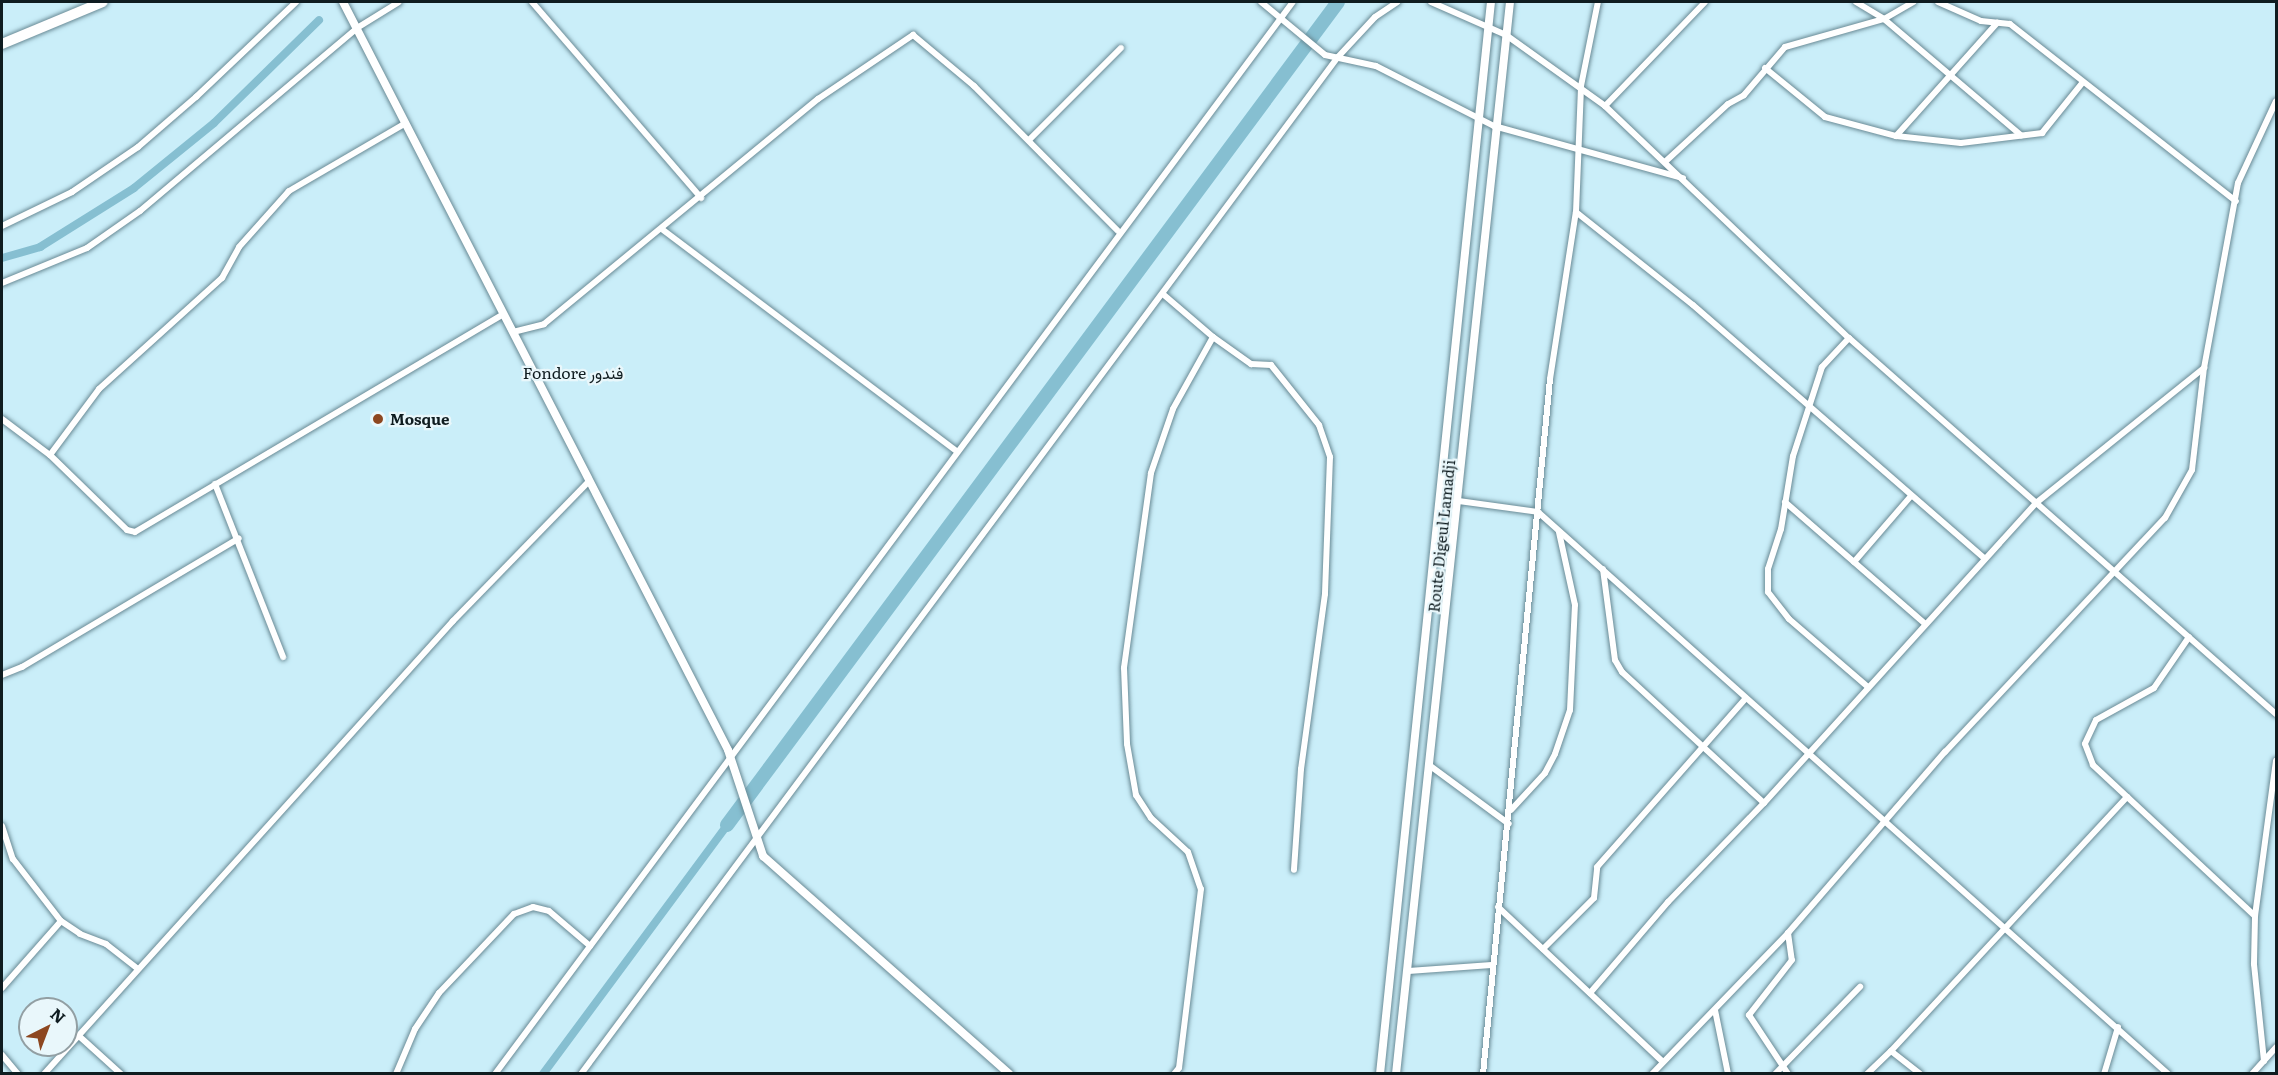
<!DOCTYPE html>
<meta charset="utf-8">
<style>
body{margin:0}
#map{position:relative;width:2278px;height:1075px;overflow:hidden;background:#caeef9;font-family:Literata,Vazirmatn,serif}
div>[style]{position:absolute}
.canal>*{height:8px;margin:-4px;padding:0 4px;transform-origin:4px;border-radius:4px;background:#86bfd1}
.river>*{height:14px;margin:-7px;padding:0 7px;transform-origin:7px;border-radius:7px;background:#86bfd1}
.roads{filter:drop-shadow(0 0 2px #698a95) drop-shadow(0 0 2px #698a95)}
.street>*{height:6px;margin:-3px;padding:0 3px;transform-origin:3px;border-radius:3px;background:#fff}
.secondary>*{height:8px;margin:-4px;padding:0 4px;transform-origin:4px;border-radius:4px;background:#fff}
.highway>*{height:10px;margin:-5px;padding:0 5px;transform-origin:5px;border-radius:5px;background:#fff}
.dots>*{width:16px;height:16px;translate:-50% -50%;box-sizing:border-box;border:3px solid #e9f7fb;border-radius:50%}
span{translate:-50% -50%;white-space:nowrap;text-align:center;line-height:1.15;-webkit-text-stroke:4.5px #e9f7fb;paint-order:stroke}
.poi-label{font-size:15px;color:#0f1c20;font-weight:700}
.left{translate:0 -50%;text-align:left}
.street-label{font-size:15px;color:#0f1c20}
.neighbourhood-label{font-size:16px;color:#0f1c20}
.frame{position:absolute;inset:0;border:3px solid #0f1c20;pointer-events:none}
.north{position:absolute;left:18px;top:997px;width:60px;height:60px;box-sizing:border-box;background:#e9f7fb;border:2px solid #929fa3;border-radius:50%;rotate:42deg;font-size:16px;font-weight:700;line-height:24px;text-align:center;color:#0f1c20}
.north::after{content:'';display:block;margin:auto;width:21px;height:27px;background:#8d4720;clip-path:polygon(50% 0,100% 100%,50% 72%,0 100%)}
</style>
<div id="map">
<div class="canal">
<div style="left:2px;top:258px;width:40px;rotate:-16deg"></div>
<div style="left:40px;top:247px;width:111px;rotate:-32.1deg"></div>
<div style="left:134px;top:188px;width:103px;rotate:-39.1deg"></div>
<div style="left:214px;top:123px;width:147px;rotate:-44.4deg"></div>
<div style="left:543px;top:1074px;width:310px;rotate:-53.5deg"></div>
</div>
<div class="river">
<div style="left:727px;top:825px;width:1025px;rotate:-53.41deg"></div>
</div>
<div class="roads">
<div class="street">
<div style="left:532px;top:2px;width:259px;rotate:49.2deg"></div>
<div style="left:1261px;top:2px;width:83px;rotate:39.6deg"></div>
<div style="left:1325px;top:55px;width:52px;rotate:12.2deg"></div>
<div style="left:1376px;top:66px;width:132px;rotate:27deg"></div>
<div style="left:1494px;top:126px;width:196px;rotate:15.4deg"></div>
<div style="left:1431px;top:2px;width:82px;rotate:23.7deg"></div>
<div style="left:1506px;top:35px;width:122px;rotate:35.6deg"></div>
<div style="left:1605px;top:106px;width:337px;rotate:43.6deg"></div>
<div style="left:1849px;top:338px;width:569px;rotate:41.37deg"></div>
<div style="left:1856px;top:2px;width:33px;rotate:31deg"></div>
<div style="left:1884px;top:19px;width:180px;rotate:40.3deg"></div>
<div style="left:1938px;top:2px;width:47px;rotate:23.8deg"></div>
<div style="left:1981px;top:21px;width:29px;rotate:6deg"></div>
<div style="left:2010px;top:24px;width:287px;rotate:38.1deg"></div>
<div style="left:1765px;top:68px;width:77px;rotate:39.2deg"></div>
<div style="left:1825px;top:117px;width:73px;rotate:15deg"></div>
<div style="left:1896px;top:136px;width:65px;rotate:6.1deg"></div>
<div style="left:1961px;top:143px;width:82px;rotate:-7deg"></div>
<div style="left:2042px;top:133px;width:65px;rotate:-51.2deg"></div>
<div style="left:1605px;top:106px;width:144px;rotate:-46.1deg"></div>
<div style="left:1896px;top:136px;width:152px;rotate:-48.2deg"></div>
<div style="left:1029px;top:140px;width:130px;rotate:-45deg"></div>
<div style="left:1666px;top:161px;width:84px;rotate:-42.6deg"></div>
<div style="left:1728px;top:104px;width:18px;rotate:-29deg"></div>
<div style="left:1744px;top:95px;width:63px;rotate:-49.5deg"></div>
<div style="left:1785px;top:47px;width:103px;rotate:-15.8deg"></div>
<div style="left:1884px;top:19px;width:34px;rotate:-30deg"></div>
<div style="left:1576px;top:212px;width:149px;rotate:38.5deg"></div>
<div style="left:1693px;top:305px;width:386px;rotate:41deg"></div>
<div style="left:2px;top:226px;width:78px;rotate:-25.9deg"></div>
<div style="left:72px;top:192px;width:80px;rotate:-34.3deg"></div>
<div style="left:138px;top:147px;width:77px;rotate:-40.8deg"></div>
<div style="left:196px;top:97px;width:138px;rotate:-43.5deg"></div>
<div style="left:663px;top:230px;width:367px;rotate:37deg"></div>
<div style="left:2px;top:283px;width:92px;rotate:-22.4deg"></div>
<div style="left:87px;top:248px;width:65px;rotate:-34.9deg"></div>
<div style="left:140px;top:211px;width:284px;rotate:-40.1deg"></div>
<div style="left:357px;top:28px;width:49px;rotate:-31.8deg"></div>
<div style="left:1164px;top:295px;width:65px;rotate:40.6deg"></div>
<div style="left:1213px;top:337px;width:82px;rotate:119.1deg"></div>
<div style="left:1173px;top:409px;width:68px;rotate:109deg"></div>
<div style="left:1151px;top:473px;width:197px;rotate:97.9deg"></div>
<div style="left:1124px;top:668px;width:76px;rotate:87.7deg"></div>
<div style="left:1127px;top:744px;width:52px;rotate:80deg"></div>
<div style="left:1136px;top:795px;width:27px;rotate:57deg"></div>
<div style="left:1151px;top:818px;width:50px;rotate:42.6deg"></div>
<div style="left:1188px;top:852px;width:39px;rotate:71deg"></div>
<div style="left:1201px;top:889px;width:180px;rotate:97deg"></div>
<div style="left:1179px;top:1068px;width:8px;rotate:130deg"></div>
<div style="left:513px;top:332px;width:32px;rotate:-14deg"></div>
<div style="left:544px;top:324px;width:355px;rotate:-39.4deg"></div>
<div style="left:818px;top:99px;width:115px;rotate:-34deg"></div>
<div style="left:913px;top:35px;width:80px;rotate:39.9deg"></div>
<div style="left:974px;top:86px;width:204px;rotate:45.2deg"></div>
<div style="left:1213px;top:337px;width:47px;rotate:35.4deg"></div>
<div style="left:1251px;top:364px;width:20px;rotate:3deg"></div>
<div style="left:1271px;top:365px;width:77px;rotate:51.3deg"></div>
<div style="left:1319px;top:425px;width:34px;rotate:71deg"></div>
<div style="left:1330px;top:457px;width:137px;rotate:92.1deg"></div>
<div style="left:1325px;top:594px;width:177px;rotate:97.8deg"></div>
<div style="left:1301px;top:769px;width:101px;rotate:94deg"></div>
<div style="left:1849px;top:338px;width:40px;rotate:133deg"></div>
<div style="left:1822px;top:367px;width:94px;rotate:108deg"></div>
<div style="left:1793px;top:456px;width:74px;rotate:99.3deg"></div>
<div style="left:1781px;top:529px;width:42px;rotate:108deg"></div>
<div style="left:1768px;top:569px;width:23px;rotate:90deg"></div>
<div style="left:1768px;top:592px;width:34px;rotate:52deg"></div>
<div style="left:1789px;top:619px;width:103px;rotate:40.7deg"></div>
<div style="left:2px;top:419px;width:60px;rotate:36.9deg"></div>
<div style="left:50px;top:455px;width:107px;rotate:44.2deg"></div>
<div style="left:127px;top:530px;width:8px;rotate:14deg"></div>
<div style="left:135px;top:532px;width:428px;rotate:-30.6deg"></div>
<div style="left:50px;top:455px;width:82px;rotate:-53.4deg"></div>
<div style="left:99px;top:389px;width:166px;rotate:-42.1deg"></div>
<div style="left:222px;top:278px;width:35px;rotate:-61deg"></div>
<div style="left:239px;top:247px;width:75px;rotate:-48.2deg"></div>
<div style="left:289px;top:191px;width:135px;rotate:-30.2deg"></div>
<div style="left:215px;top:484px;width:186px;rotate:68.5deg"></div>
<div style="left:1458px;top:501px;width:81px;rotate:7.8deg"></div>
<div style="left:1538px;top:512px;width:844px;rotate:41.73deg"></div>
<div style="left:1785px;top:502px;width:184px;rotate:41deg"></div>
<div style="left:1854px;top:562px;width:87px;rotate:-49.2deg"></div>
<div style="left:1603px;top:569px;width:92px;rotate:82.5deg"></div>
<div style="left:1615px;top:660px;width:14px;rotate:60deg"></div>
<div style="left:1622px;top:672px;width:193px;rotate:42.7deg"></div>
<div style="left:2189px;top:637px;width:62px;rotate:124.5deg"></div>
<div style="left:2154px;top:688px;width:66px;rotate:151.1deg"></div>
<div style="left:2096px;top:720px;width:26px;rotate:115deg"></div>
<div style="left:2085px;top:744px;width:22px;rotate:69deg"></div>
<div style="left:2093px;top:765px;width:221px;rotate:43deg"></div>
<div style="left:2px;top:675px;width:22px;rotate:-22deg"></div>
<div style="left:22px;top:667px;width:252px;rotate:-30.7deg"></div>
<div style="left:1429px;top:765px;width:99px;rotate:36.4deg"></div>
<div style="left:1511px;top:810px;width:50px;rotate:-47.4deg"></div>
<div style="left:1545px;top:773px;width:21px;rotate:-62deg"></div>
<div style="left:1555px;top:754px;width:46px;rotate:-71.2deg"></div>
<div style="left:1570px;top:710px;width:105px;rotate:-87.3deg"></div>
<div style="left:1575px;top:605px;width:75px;rotate:-102.4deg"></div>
<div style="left:2px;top:826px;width:35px;rotate:72deg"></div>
<div style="left:13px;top:859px;width:78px;rotate:52.3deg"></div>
<div style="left:61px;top:921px;width:23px;rotate:34deg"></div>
<div style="left:80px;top:934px;width:28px;rotate:21deg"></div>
<div style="left:106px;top:944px;width:39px;rotate:38deg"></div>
<div style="left:1498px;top:907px;width:226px;rotate:43.2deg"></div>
<div style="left:1788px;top:933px;width:27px;rotate:82deg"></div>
<div style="left:1792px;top:960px;width:70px;rotate:128deg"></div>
<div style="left:1749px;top:1015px;width:71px;rotate:56.5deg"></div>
<div style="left:1543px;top:949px;width:72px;rotate:-45deg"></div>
<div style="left:1594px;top:898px;width:31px;rotate:-84deg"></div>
<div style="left:1597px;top:867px;width:224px;rotate:-48.6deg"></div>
<div style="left:1408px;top:971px;width:84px;rotate:-4.1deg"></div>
<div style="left:2px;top:988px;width:89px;rotate:-48.6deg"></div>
<div style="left:1590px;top:993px;width:120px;rotate:-49.4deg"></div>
<div style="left:1668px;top:902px;width:138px;rotate:-45.9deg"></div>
<div style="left:1764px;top:803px;width:405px;rotate:-47.8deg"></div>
<div style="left:2036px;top:503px;width:216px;rotate:-38.8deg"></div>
<div style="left:1715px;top:1010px;width:65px;rotate:78.5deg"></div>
<div style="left:79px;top:1036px;width:57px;rotate:42.1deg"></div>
<div style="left:1891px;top:1051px;width:347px;rotate:-47.1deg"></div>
<div style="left:2px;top:1055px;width:25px;rotate:50deg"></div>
<div style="left:2264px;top:1061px;width:98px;rotate:-95.9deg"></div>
<div style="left:2254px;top:964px;width:48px;rotate:-88.8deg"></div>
<div style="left:2255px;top:916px;width:157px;rotate:-82.3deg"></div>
<div style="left:44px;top:1074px;width:610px;rotate:-47.92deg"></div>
<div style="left:453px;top:621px;width:195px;rotate:-45.8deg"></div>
<div style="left:396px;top:1074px;width:49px;rotate:-67.1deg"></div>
<div style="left:415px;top:1029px;width:43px;rotate:-56.3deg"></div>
<div style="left:439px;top:993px;width:109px;rotate:-46.5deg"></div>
<div style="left:514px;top:914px;width:20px;rotate:-20deg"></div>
<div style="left:533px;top:907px;width:16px;rotate:14deg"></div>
<div style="left:549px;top:911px;width:54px;rotate:40.5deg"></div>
<div style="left:495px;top:1074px;width:1336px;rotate:-53.34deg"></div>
<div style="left:581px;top:1074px;width:1268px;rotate:-53.34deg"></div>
<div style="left:1338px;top:57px;width:54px;rotate:-47.2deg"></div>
<div style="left:1375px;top:17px;width:27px;rotate:-34deg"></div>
<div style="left:1483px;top:1074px;width:698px;rotate:-84.49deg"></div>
<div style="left:1550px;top:379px;width:169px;rotate:-81.2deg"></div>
<div style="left:1576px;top:212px;width:126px;rotate:-87.7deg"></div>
<div style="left:1581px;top:86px;width:86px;rotate:-78.6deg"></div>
<div style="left:1652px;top:1074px;width:196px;rotate:-46deg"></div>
<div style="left:1788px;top:933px;width:240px;rotate:-49.1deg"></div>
<div style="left:1945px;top:752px;width:321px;rotate:-46.8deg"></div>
<div style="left:2165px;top:518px;width:55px;rotate:-60.6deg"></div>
<div style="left:2192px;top:470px;width:103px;rotate:-83.3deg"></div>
<div style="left:2204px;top:368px;width:188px;rotate:-79.6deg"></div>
<div style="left:2238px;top:183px;width:90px;rotate:-65.1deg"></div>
<div style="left:1775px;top:1074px;width:122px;rotate:-45.7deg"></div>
<div style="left:1867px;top:1074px;width:33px;rotate:-44deg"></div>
<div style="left:1891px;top:1051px;width:37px;rotate:38deg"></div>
<div style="left:2104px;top:1074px;width:49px;rotate:-73.4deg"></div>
<div style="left:2252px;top:1074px;width:36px;rotate:-48deg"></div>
</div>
<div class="secondary">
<div style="left:343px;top:2px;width:841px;rotate:62.76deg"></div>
<div style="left:728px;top:750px;width:112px;rotate:71.7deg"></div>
<div style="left:763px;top:856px;width:329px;rotate:41.5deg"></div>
<div style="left:1380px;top:1074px;width:1078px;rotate:-84.09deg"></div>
<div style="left:1396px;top:1074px;width:1078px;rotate:-83.93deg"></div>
</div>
<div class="highway">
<div style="left:2px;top:44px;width:109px;rotate:-22.6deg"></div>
</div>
</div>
<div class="dots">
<div style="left:378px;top:419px;background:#8d4720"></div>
</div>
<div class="poi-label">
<span class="left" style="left:390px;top:419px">Mosque</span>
</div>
<div class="street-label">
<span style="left:1441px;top:536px;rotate:-84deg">Route Digeul Lamadji</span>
</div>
<div class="neighbourhood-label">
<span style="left:573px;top:372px">Fondore فندور</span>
</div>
<div class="frame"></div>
<div class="north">N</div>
</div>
